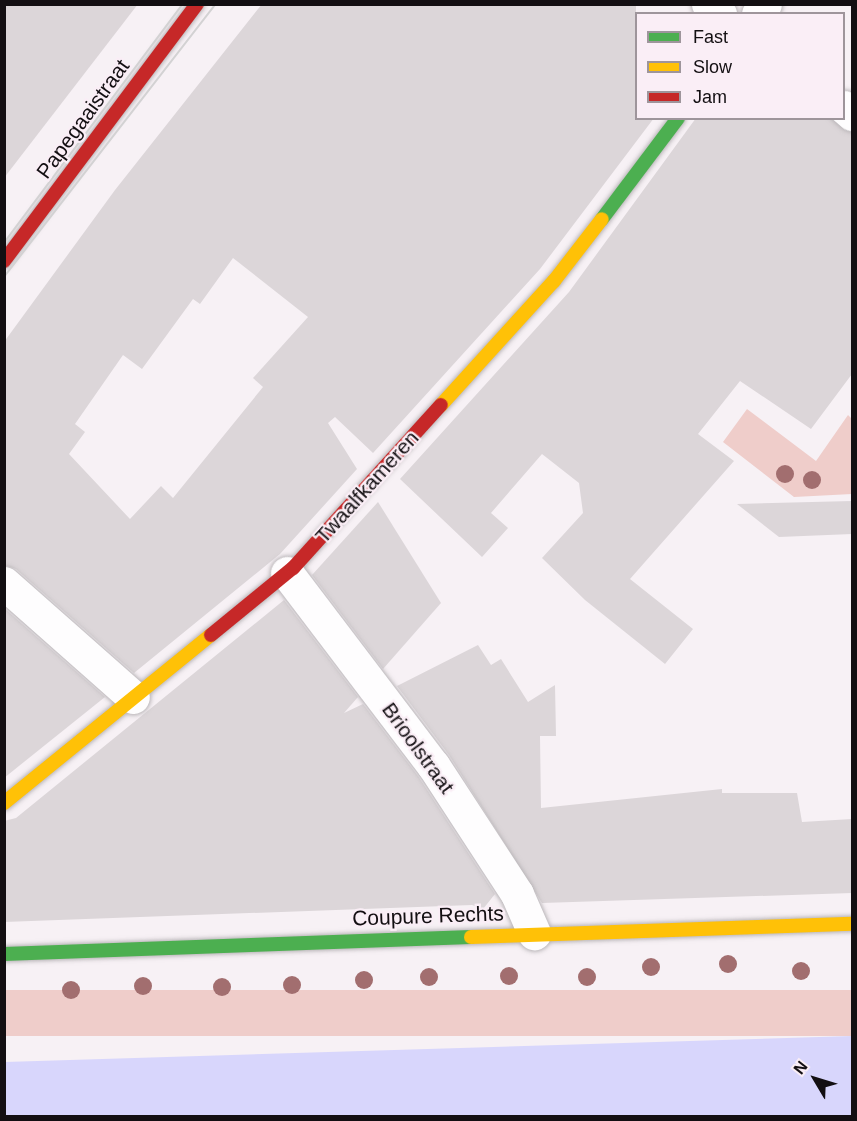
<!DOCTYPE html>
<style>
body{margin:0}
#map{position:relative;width:857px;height:1121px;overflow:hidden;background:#f7f1f5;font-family:Arial,sans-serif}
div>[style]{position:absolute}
.green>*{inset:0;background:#efcdca;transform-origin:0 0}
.water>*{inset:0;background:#d8d6fc}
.building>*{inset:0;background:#dcd6d9}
.roads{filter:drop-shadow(0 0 2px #bab6b9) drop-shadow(0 0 2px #bab6b9)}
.street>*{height:33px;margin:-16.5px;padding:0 16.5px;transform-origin:16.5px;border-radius:16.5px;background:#fefdfe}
.fast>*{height:14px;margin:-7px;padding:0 7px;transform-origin:7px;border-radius:7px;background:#4caf50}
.slow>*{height:14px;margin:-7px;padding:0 7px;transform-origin:7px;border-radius:7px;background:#ffc107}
.jam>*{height:14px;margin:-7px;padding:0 7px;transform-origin:7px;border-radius:7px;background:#c62828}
.tram>*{height:1.5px;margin:-0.75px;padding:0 0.75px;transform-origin:0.75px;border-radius:0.75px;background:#d3d2d3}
.trees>*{width:18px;height:18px;margin:-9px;border-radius:50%;background:#a26e6f}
span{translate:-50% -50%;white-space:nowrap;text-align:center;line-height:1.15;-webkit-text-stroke:4.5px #faeef6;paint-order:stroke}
.street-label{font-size:21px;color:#130f12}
.frame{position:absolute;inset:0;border:6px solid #130f12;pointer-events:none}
.legend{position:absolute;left:635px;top:12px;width:210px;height:108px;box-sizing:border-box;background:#faeef6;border:2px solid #9e959b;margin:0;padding:8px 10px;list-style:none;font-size:18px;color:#130f12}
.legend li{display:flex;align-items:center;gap:12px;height:30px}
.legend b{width:30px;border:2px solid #9e959b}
.north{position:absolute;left:785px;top:1049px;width:60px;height:60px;-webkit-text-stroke:4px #faeef6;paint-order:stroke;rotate:308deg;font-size:16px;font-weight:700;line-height:24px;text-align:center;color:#130f12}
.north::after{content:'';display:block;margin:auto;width:21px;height:27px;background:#130f12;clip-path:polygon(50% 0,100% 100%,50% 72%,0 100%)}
</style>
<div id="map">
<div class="green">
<div style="clip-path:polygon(747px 409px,816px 461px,848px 415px,852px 419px,852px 494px,794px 497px,723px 442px)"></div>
<div style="left:852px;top:990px;width:46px;height:847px;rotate:90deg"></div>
</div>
<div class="water">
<div style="clip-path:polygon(852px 1036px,852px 1116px,5px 1116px,5px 1062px)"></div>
</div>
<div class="building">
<div style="clip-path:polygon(4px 4px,138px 4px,4px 178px)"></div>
<div style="clip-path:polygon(evenodd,262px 4px,636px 4px,636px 118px,654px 118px,540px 269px,373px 453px,335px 417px,328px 423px,357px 469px,280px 554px,134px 673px,16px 569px,4px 565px,4px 342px,115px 190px,262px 4px,233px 258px,308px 317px,253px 378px,263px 387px,173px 498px,161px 486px,130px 519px,69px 454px,85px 432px,75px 424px,123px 355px,142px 369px,193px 299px,200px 304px,233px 258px)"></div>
<div style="clip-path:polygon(696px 118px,830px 118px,852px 132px,852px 374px,811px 429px,740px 381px,698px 434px,734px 461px,630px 579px,693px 629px,665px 664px,585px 600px,542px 558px,583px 513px,579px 483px,542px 454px,491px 513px,508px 528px,482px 557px,400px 479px,569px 292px)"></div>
<div style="clip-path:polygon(852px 501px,852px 534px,779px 537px,737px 504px)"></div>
<div style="clip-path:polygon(378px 502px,441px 603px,383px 669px,312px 575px)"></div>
<div style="clip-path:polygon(284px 600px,358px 697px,344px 713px,363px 704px,418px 776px,495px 894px,483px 909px,472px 905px,4px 922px,4px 821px,16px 818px)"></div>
<div style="clip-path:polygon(4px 608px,105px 697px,4px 778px)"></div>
<div style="clip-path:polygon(478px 645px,491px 665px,501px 659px,528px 702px,555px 685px,556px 736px,540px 736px,541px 808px,722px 789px,722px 793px,797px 793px,802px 822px,852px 819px,852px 893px,542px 903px,449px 755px,397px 686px)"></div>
</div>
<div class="roads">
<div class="street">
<div style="left:708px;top:4px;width:16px;rotate:40deg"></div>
<div style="left:758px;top:14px;width:12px;rotate:-55deg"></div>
<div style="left:844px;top:107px;width:11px;rotate:41deg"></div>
<div style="left:287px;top:573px;width:241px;rotate:52.8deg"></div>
<div style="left:433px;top:765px;width:154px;rotate:56.9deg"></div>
<div style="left:517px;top:894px;width:43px;rotate:66.4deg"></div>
<div style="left:4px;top:583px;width:172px;rotate:41.5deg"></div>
</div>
<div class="fast">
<div style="left:602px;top:219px;width:126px;rotate:-53deg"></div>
<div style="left:4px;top:954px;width:467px;rotate:-2.1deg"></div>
</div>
<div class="slow">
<div style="left:441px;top:405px;width:168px;rotate:-47.7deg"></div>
<div style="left:554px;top:281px;width:78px;rotate:-52.3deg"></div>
<div style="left:4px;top:803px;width:267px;rotate:-39.1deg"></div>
<div style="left:471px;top:937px;width:381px;rotate:-2deg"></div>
</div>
<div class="jam">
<div style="left:4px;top:261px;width:321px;rotate:-53.1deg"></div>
<div style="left:211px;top:635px;width:106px;rotate:-39.3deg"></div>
<div style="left:293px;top:568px;width:220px;rotate:-47.8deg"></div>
</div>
</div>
<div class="tram">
<div style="left:4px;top:243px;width:299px;rotate:-53.2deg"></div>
<div style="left:4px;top:277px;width:346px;rotate:-52.2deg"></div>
</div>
<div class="trees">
<div style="left:785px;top:474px"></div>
<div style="left:812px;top:480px"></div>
<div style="left:728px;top:964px"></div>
<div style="left:651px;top:967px"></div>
<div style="left:801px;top:971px"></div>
<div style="left:509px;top:976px"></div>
<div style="left:429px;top:977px"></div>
<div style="left:587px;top:977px"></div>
<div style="left:364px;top:980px"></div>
<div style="left:292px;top:985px"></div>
<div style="left:143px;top:986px"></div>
<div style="left:222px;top:987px"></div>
<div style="left:71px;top:990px"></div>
</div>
<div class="street-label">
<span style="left:83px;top:119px;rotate:-54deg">Papegaaistraat</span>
<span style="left:367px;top:487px;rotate:-48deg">Twaalfkameren</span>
<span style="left:418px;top:748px;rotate:54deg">Brioolstraat</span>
<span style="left:428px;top:916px;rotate:-2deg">Coupure Rechts</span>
</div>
<div class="frame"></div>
<ul class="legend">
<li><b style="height:8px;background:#4caf50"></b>Fast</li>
<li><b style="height:8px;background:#ffc107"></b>Slow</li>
<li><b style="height:8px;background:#c62828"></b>Jam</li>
</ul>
<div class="north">N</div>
</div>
